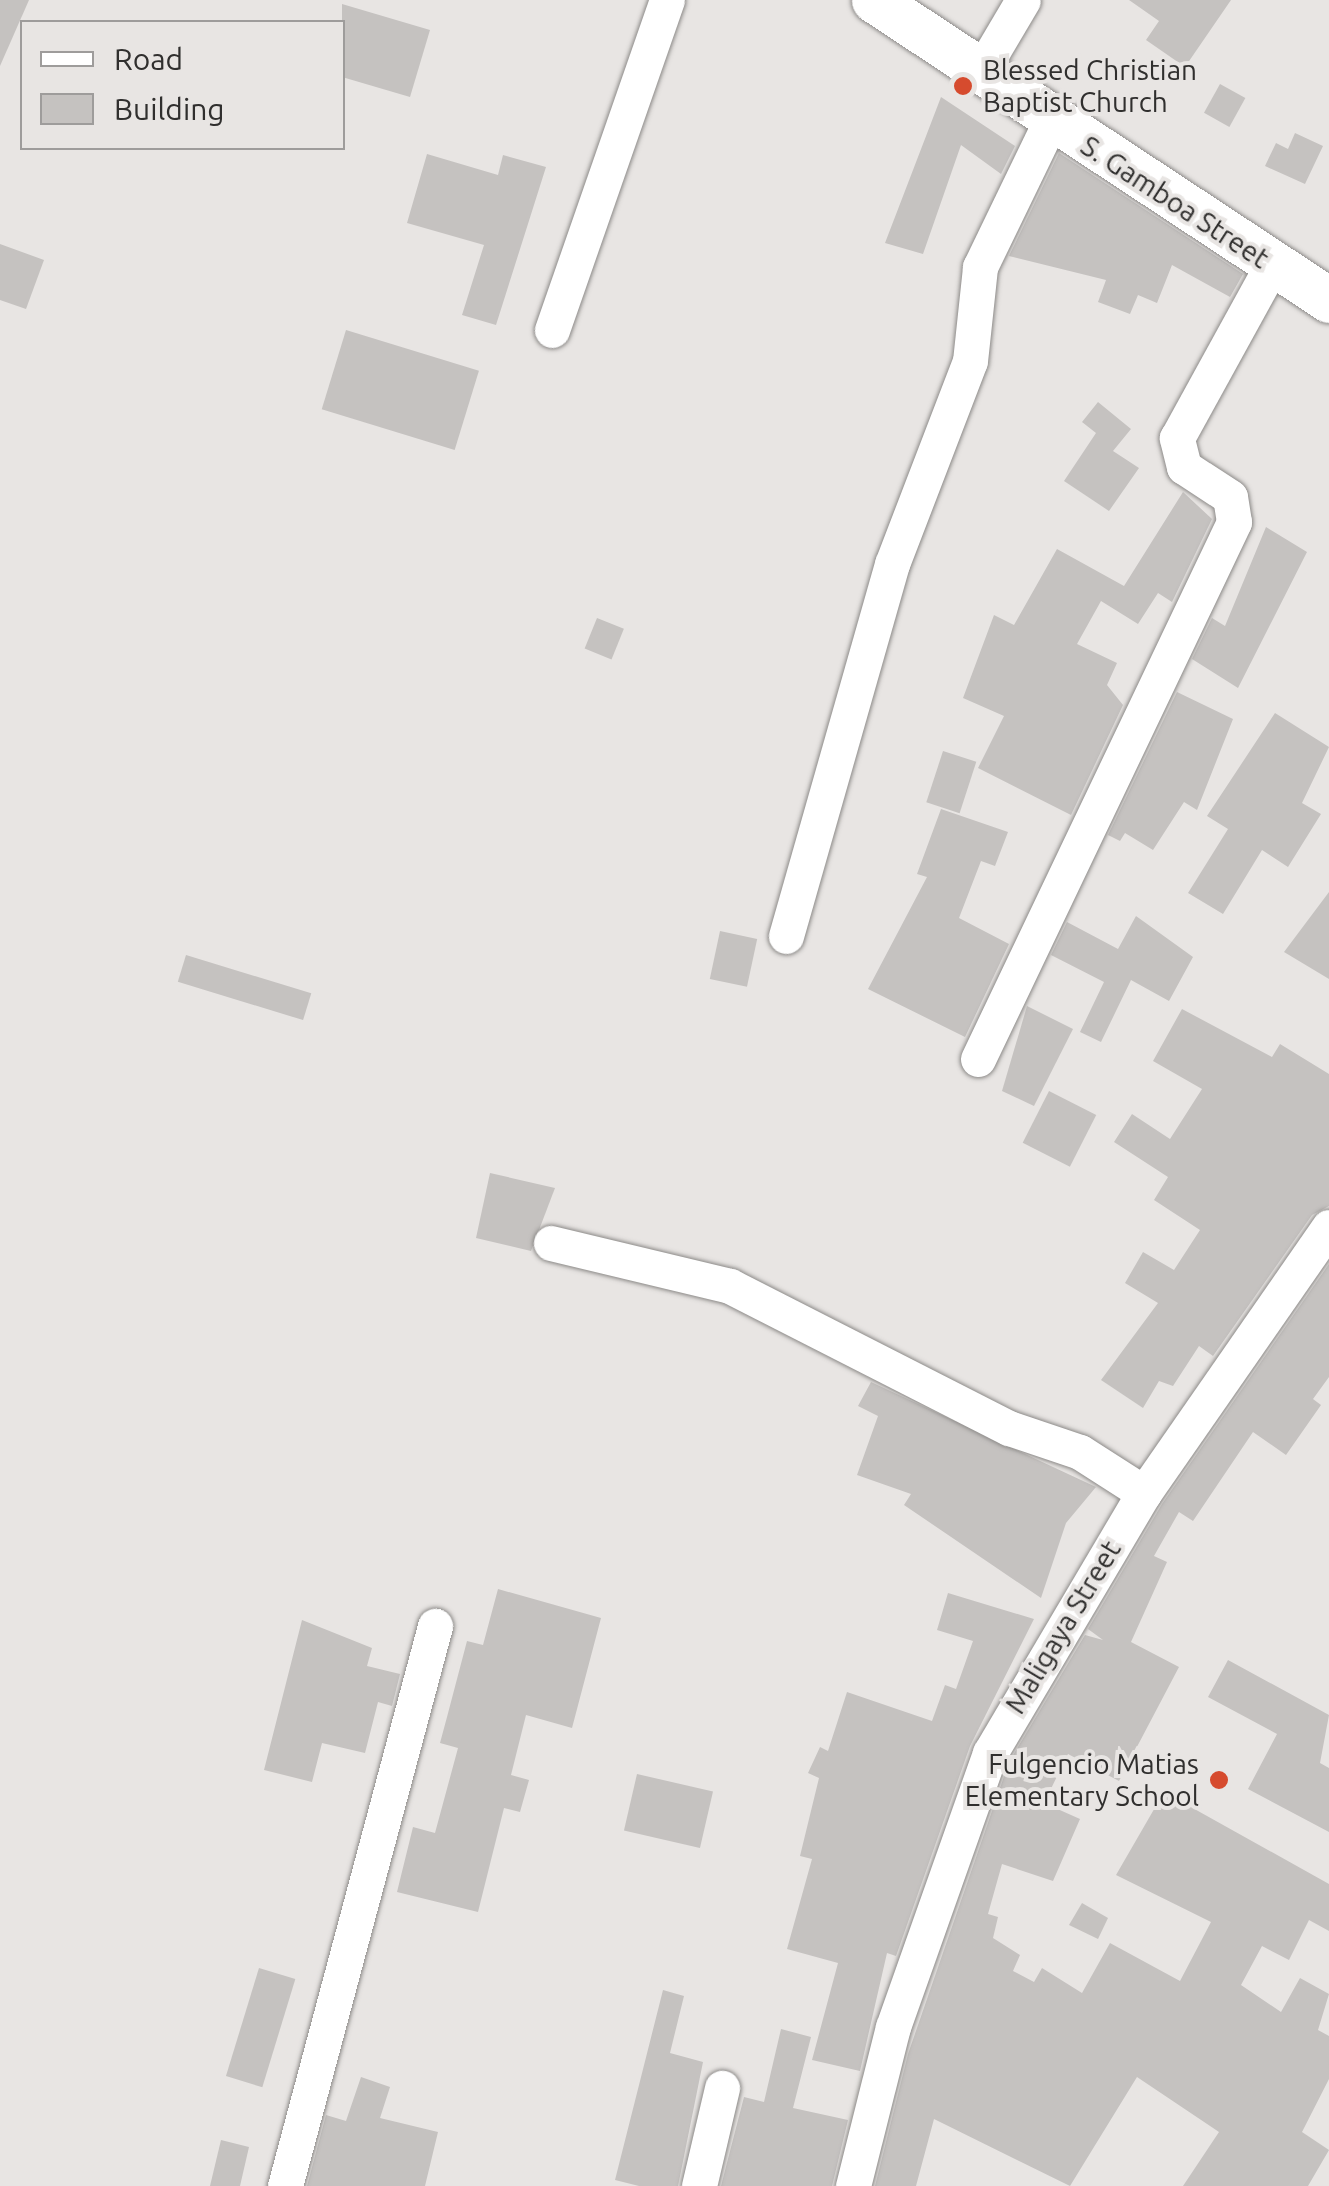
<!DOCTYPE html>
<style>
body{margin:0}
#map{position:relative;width:1329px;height:2186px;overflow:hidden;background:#e8e5e3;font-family:Ubuntu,sans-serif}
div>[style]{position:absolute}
.building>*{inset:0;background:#c5c2c0;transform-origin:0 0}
.roads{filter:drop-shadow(0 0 2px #8c8a88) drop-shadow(0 0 2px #8c8a88)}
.minor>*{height:35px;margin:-17.5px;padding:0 17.5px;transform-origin:17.5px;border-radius:17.5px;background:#fff}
.major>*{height:45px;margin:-22.5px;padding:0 22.5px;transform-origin:22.5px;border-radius:22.5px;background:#fff}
.dots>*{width:28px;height:28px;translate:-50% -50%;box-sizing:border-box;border:5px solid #e8e5e3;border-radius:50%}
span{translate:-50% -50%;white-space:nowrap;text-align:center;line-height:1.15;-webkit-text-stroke:8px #e8e5e3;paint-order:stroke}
.poi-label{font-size:28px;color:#302f2e}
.left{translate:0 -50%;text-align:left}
.right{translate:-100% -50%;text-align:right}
.street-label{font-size:28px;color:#302f2e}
.legend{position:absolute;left:20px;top:20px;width:325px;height:130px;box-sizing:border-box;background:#e8e5e3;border:2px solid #9e9c9b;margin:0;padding:12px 18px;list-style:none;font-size:30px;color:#302f2e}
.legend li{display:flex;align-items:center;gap:20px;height:50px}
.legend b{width:50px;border:2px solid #9e9c9b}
</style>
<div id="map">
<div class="building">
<div style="clip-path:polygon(0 0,29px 0,0 66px)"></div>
<div style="clip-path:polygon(1129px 0,1231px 0,1185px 67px,1146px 40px,1159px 21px)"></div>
<div style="clip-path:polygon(342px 4px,430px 30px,410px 97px,342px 77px)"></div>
<div style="left:1220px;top:84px;width:29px;height:33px;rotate:29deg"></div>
<div style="clip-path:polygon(941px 97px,1015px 146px,1001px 174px,961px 145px,923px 254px,885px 243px)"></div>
<div style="clip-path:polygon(1295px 133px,1323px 146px,1305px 184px,1265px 166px,1276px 143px,1288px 149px)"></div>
<div style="clip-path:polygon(1059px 153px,1243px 274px,1230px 297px,1172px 265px,1157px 303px,1138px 295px,1130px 314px,1098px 302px,1106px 280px,1009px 256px)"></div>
<div style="clip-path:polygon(427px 154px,498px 175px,503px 155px,546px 167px,496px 325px,462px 315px,484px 245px,407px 223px)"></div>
<div style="clip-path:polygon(0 244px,44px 260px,26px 309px,0 300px)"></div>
<div style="left:346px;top:330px;width:139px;height:83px;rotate:17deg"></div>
<div style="clip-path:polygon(1098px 402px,1131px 429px,1113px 451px,1139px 468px,1109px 511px,1064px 481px,1096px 433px,1082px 422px)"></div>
<div style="clip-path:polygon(1183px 492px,1212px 519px,1172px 602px,1158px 593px,1138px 624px,1101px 601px,1077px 644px,1117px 663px,1107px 685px,1123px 705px,1071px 815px,978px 768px,1004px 716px,963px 698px,994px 615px,1014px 625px,1057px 549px,1124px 586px)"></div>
<div style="clip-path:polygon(1266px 527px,1307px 552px,1238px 688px,1192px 659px,1212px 618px,1225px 626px)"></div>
<div style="left:597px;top:618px;width:29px;height:33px;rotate:22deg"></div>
<div style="clip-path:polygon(1177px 692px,1233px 719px,1197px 810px,1184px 802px,1153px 850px,1125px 833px,1120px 841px,1108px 835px)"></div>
<div style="clip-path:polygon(1275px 713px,1329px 747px,1302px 803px,1321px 814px,1288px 867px,1262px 850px,1223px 914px,1188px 893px,1228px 829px,1207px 816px)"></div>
<div style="left:943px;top:751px;width:35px;height:54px;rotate:18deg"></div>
<div style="clip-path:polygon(941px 809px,1008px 832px,995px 866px,981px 861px,959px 918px,1009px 944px,965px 1037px,868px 989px,927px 877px,917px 874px)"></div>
<div style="clip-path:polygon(1329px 892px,1329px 979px,1284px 952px)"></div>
<div style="clip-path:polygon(1136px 916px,1193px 957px,1169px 1001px,1131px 980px,1101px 1042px,1080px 1032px,1104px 982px,1051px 955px,1067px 922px,1118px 949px)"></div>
<div style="left:720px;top:931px;width:38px;height:49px;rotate:12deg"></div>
<div style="left:186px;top:955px;width:131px;height:28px;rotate:17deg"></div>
<div style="clip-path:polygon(1027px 1006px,1073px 1029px,1034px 1106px,1002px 1091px)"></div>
<div style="clip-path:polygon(1182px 1009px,1272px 1057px,1280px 1044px,1329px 1074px,1329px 1206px,1312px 1215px,1213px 1356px,1199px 1346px,1173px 1386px,1159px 1381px,1143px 1408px,1101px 1380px,1158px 1303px,1125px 1283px,1143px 1252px,1174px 1270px,1200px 1230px,1154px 1200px,1168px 1177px,1114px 1142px,1132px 1114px,1170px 1139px,1202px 1089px,1153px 1061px)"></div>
<div style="left:1049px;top:1091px;width:53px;height:58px;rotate:27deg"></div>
<div style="clip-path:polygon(490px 1173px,555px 1188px,531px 1251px,476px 1238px)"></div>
<div style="clip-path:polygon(1329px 1264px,1329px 1377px,1313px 1399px,1321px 1405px,1286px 1455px,1253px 1432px,1193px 1521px,1179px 1512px,1154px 1556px,1167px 1562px,1131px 1642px,1179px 1667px,1119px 1781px,1068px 1754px,1044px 1803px,1080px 1819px,1053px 1881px,1002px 1864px,988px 1914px,998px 1917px,993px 1938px,1020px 1955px,1013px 1971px,1034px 1982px,1042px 1968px,1082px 1993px,1110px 1943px,1180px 1981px,1211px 1922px,1116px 1875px,1164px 1792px,1329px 1884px,1329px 1931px,1309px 1920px,1289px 1960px,1262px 1946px,1241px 1985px,1281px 2012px,1300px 1978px,1329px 1994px,1318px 2030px,1329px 2036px,1329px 2079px,1302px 2132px,1329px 2150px,1308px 2186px,1183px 2186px,1219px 2132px,1137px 2077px,1070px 2186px,934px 2119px,916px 2186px,875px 2186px,908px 2054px,1009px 1762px,1085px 1635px,1103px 1640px,1088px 1629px,1162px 1504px)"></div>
<div style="clip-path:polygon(871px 1382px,1096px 1487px,1066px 1523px,1041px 1598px,904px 1505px,911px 1494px,857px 1475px,878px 1416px,858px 1406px)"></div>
<div style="clip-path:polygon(498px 1589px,601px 1618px,572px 1728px,526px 1715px,511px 1775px,529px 1780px,520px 1812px,504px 1808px,478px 1912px,397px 1892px,413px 1827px,435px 1833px,458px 1748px,440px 1743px,447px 1717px,467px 1641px,483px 1645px)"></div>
<div style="clip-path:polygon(948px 1593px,1034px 1619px,970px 1746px,896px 1956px,887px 1953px,860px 2071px,812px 2060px,838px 1963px,787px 1949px,812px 1859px,800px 1856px,819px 1778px,808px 1773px,820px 1747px,828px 1751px,847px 1692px,932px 1721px,945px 1685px,956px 1689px,973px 1641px,937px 1630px)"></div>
<div style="clip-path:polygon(302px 1620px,372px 1648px,367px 1666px,400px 1674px,392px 1706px,378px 1702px,365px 1753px,322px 1743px,312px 1782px,264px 1770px)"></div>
<div style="clip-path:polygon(1228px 1660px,1329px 1715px,1320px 1763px,1329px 1768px,1329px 1832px,1248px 1789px,1277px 1734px,1208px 1697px)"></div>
<div style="left:637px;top:1774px;width:78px;height:58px;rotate:13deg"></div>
<div style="clip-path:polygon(1082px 1903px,1108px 1918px,1098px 1939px,1069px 1925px)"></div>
<div style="left:259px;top:1968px;width:38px;height:113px;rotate:17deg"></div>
<div style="clip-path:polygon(663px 1990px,684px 1996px,670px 2053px,703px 2062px,678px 2186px,639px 2186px,615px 2180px)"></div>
<div style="clip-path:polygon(781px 2029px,811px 2037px,793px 2108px,848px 2120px,832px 2186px,721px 2186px,744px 2097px,764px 2102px)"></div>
<div style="clip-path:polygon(361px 2077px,390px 2087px,380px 2118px,438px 2132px,425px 2186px,307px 2186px,326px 2115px,346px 2121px)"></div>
<div style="clip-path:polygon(221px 2140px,249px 2147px,240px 2186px,210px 2186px)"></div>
</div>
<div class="roads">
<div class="minor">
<div style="left:981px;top:71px;width:82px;rotate:-59.4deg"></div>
<div style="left:552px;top:330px;width:349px;rotate:-70.8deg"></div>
<div style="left:786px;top:936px;width:387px;rotate:-74.1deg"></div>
<div style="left:892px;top:564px;width:217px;rotate:-69deg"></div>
<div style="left:970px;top:361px;width:95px;rotate:-83.9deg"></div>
<div style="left:980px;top:267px;width:161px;rotate:-64.2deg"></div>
<div style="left:978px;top:1059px;width:595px;rotate:-64.51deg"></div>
<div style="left:1234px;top:522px;width:25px;rotate:-99deg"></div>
<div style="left:1230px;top:497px;width:55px;rotate:-146.9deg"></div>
<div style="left:1184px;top:467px;width:30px;rotate:-104deg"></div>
<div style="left:1177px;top:438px;width:197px;rotate:-61.2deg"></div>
<div style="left:551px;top:1243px;width:184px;rotate:13.5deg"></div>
<div style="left:730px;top:1286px;width:313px;rotate:27deg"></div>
<div style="left:1009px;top:1428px;width:75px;rotate:18.7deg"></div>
<div style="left:1080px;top:1452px;width:76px;rotate:32.6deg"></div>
<div style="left:285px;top:2186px;width:580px;rotate:-75deg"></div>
<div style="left:699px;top:2186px;width:101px;rotate:-76.8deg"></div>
<div style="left:853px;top:2186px;width:164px;rotate:-75.9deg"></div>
<div style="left:893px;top:2027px;width:291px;rotate:-70.5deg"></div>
<div style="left:990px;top:1753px;width:302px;rotate:-59.4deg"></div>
<div style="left:1144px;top:1493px;width:324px;rotate:-55.2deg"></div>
</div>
<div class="major">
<div style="left:874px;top:0;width:545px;rotate:33.4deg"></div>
</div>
</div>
<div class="dots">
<div style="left:963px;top:86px;background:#d64b2e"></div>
<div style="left:1219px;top:1780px;background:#d64b2e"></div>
</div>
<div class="poi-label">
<span class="left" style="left:983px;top:86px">Blessed Christian<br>Baptist Church</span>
<span class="right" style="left:1199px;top:1780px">Fulgencio Matias<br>Elementary School</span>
</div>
<div class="street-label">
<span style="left:1175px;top:202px;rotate:33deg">S. Gamboa Street</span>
<span style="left:1063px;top:1627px;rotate:-59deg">Maligaya Street</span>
</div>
<ul class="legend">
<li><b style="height:12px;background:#fff"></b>Road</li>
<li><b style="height:28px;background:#c5c2c0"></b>Building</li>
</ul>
</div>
